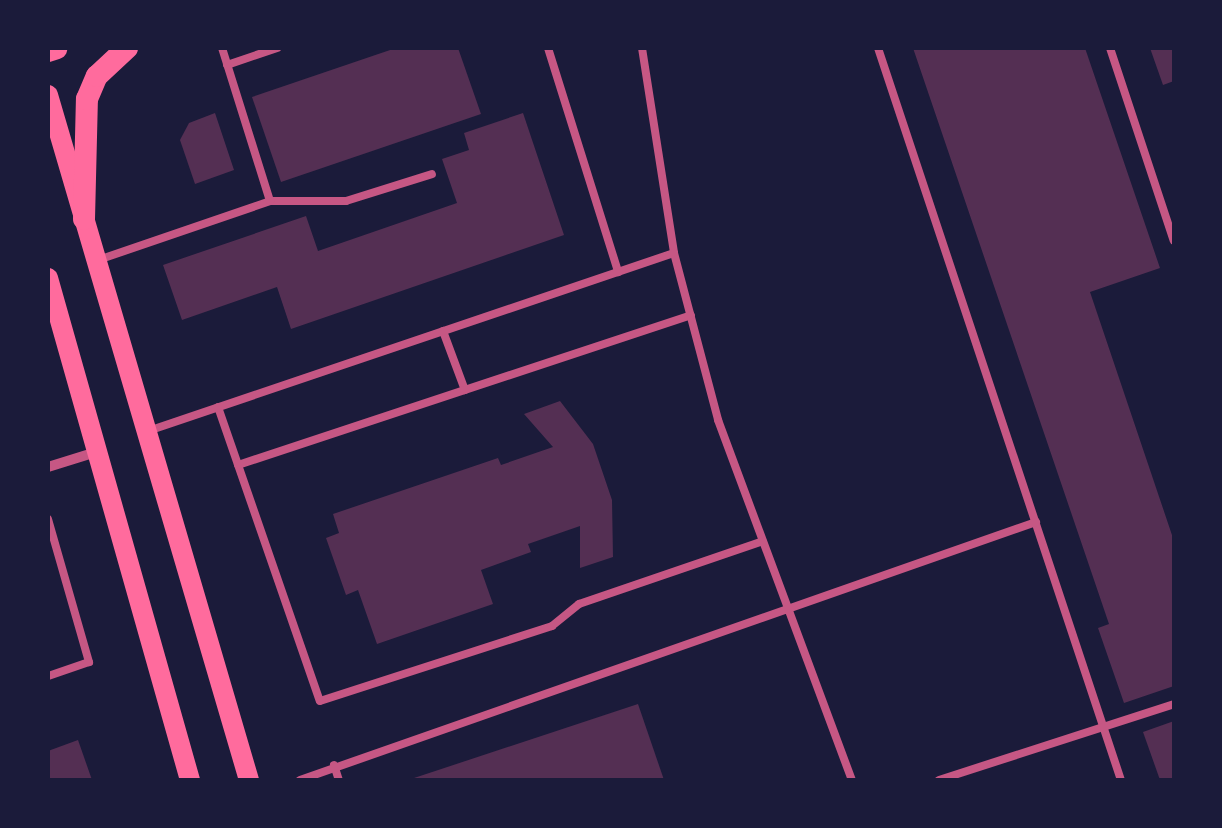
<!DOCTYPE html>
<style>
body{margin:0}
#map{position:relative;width:1222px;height:828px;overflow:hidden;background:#1b1b3a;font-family:Cabin,sans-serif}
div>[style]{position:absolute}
.building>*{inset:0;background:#542f53}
.service>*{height:8px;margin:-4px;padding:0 4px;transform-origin:4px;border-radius:4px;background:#c65784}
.minor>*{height:10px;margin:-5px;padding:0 5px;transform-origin:5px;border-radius:5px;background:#c65784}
.secondary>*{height:20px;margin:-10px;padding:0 10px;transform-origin:10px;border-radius:10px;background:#ff6b9d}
.primary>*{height:22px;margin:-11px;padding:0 11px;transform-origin:11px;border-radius:11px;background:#ff6b9d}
span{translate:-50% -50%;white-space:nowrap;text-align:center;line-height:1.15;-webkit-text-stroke:8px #1b1b3a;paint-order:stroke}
.frame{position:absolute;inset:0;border:50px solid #1b1b3a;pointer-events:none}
</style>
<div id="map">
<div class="building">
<div style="clip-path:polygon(396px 48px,458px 48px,481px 114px,281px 182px,252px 97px)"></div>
<div style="clip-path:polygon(913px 48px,1085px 48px,1160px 268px,1090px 292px,1174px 541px,1174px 686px,1124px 703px,1098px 628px,1109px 624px)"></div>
<div style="clip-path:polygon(1150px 48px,1174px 48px,1174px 81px,1163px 85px)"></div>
<div style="clip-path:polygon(215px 113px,234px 170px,195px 184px,180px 140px,189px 123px)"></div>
<div style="clip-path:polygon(523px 113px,564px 235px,291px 329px,277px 287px,182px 320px,163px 265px,306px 216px,318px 251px,457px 203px,442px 159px,469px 150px,464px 133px)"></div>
<div style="clip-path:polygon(560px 401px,593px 444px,612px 500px,613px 557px,580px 568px,580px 526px,528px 544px,531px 552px,481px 570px,493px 604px,377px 644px,358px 590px,346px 595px,326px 538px,339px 533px,333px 514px,498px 458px,501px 465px,553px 447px,524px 414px)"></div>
<div style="clip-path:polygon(638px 704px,664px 780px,408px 780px)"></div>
<div style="clip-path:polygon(1174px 721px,1174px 780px,1160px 780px,1143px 732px)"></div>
<div style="clip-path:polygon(78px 740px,92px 780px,48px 780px,48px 751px)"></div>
</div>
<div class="service">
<div style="left:548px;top:48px;width:235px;rotate:72.6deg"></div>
<div style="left:642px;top:48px;width:207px;rotate:81.1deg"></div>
<div style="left:674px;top:253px;width:173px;rotate:75.2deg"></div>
<div style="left:718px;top:420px;width:384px;rotate:69.6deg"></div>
<div style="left:878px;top:48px;width:771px;rotate:71.64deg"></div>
<div style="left:1110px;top:48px;width:203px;rotate:71.7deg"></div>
<div style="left:227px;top:65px;width:53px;rotate:-18.8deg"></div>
<div style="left:270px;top:201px;width:76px"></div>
<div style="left:346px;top:201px;width:90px;rotate:-17.4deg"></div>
<div style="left:101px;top:259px;width:179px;rotate:-18.9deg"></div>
<div style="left:270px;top:201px;width:160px;rotate:-107.4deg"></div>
<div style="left:443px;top:331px;width:63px;rotate:69.6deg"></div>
<div style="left:218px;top:407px;width:311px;rotate:70.9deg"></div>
<div style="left:320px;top:701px;width:244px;rotate:-17.9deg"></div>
<div style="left:552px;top:626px;width:35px;rotate:-39deg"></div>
<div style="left:579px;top:604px;width:194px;rotate:-18.9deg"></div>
<div style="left:151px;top:430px;width:552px;rotate:-18.7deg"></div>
<div style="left:238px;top:465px;width:477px;rotate:-18.3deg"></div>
<div style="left:48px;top:519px;width:149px;rotate:74deg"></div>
<div style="left:89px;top:662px;width:43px;rotate:161.1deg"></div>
<div style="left:334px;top:765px;width:16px;rotate:72deg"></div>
<div style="left:300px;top:780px;width:780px;rotate:-19.32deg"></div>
<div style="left:939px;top:780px;width:247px;rotate:-17.9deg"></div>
</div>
<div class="minor">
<div style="left:48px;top:467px;width:53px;rotate:-17.4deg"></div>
</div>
<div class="secondary">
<div style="left:48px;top:95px;width:714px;rotate:73.65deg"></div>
<div style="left:48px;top:278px;width:522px;rotate:74.21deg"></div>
</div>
<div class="primary">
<div style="left:48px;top:51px;width:9px;rotate:-18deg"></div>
<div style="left:84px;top:219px;width:120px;rotate:-88.6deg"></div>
<div style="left:87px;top:99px;width:25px;rotate:-67deg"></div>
<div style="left:97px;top:76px;width:41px;rotate:-43deg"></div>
</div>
<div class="frame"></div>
</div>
